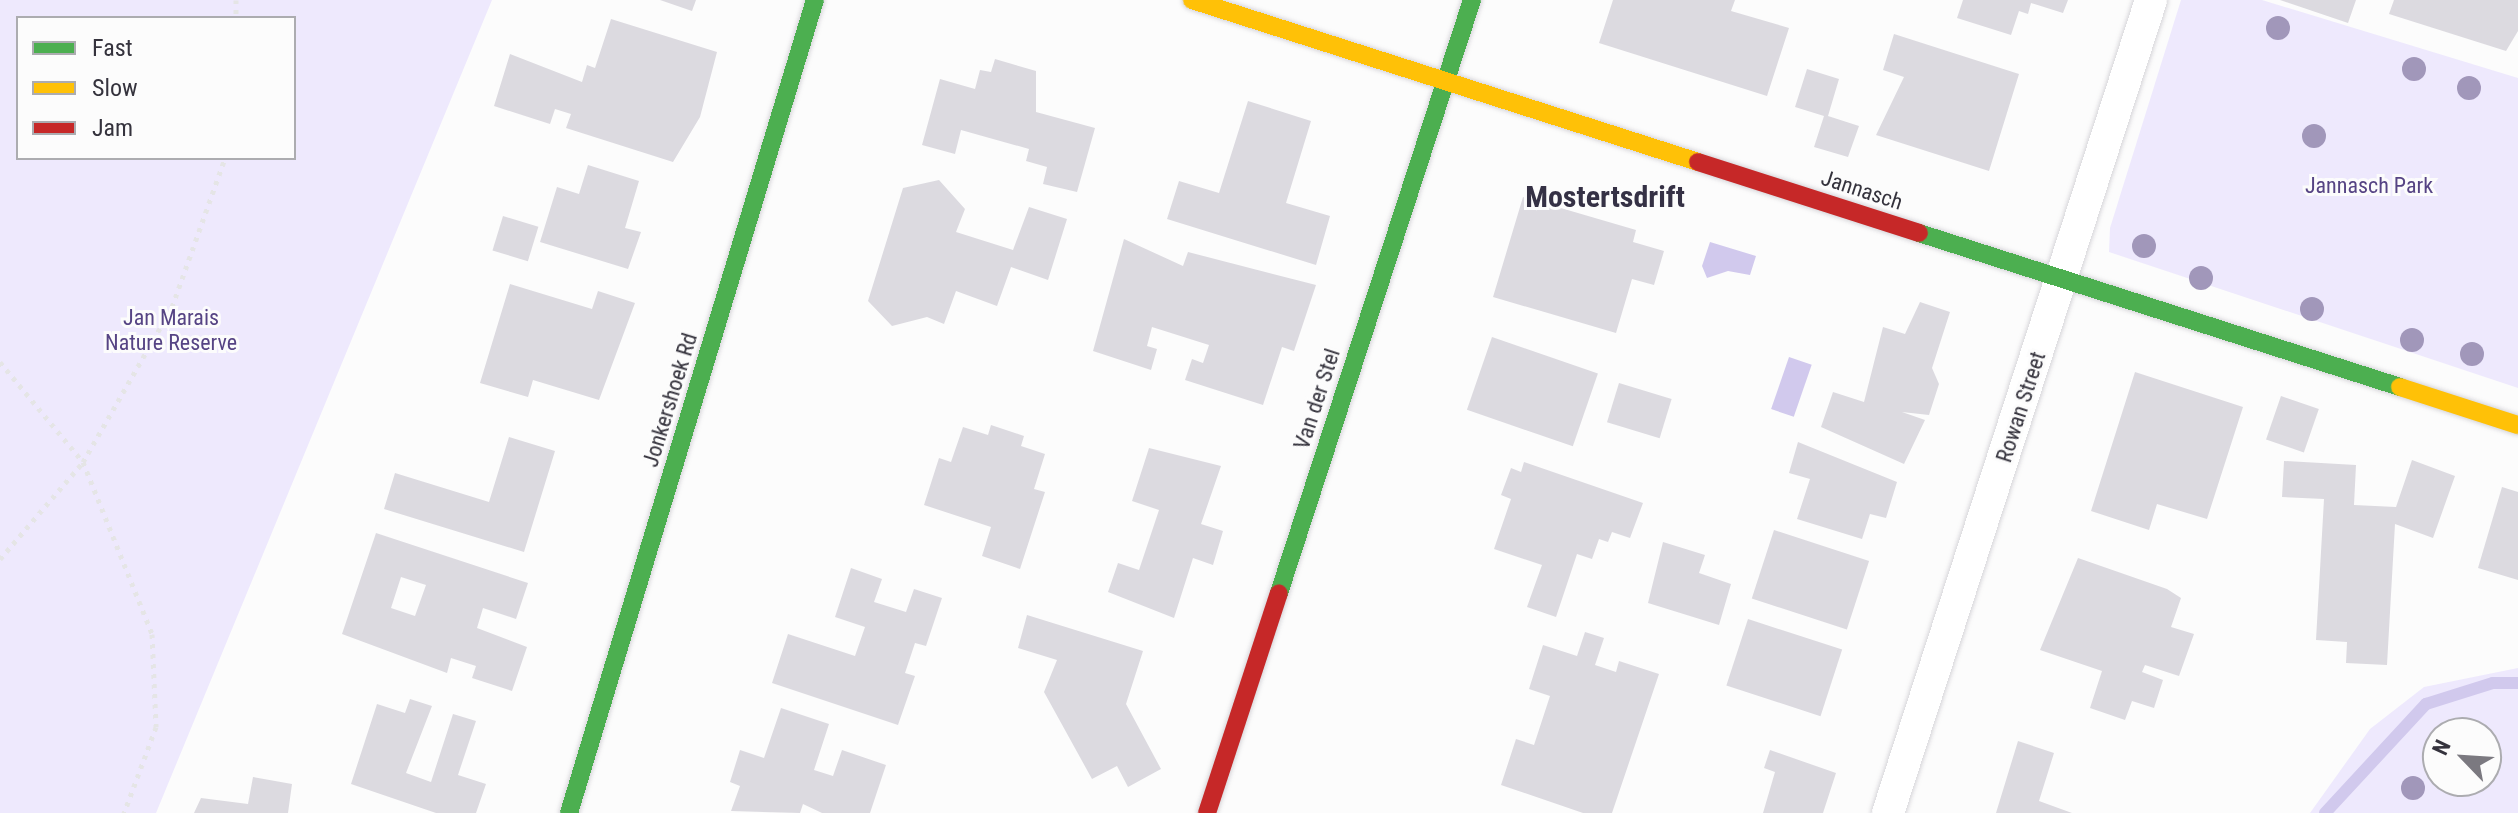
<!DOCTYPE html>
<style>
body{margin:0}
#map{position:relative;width:2518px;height:813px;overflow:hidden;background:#fcfcfc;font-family:"Roboto Condensed",sans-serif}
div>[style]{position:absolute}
.green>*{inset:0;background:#eee9fd}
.water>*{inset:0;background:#d1c9ed;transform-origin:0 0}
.stream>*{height:12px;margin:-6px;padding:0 6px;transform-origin:6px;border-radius:6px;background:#d1c9ed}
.building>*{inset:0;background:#dcdae0;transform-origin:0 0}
.path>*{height:5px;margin-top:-2.5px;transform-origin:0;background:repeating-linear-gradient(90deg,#e5e5e6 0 4px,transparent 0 10px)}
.roads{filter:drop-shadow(0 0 2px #d7d6da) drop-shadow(0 0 2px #d7d6da)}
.street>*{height:32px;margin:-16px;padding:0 16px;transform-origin:16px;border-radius:16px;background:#fff}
.fast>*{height:18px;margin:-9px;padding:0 9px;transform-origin:9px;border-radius:9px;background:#4caf50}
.slow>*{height:18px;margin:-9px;padding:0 9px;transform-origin:9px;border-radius:9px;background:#ffc107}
.jam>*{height:18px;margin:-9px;padding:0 9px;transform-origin:9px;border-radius:9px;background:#c62828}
.trees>*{width:24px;height:24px;margin:-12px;border-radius:50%;background:#a197ba}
span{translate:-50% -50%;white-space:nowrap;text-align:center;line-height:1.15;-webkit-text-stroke:6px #fcfcfc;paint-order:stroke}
.park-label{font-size:22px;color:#564484}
.street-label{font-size:22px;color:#35333d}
.district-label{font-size:30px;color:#353145;font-weight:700}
.legend{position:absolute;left:16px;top:16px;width:280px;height:144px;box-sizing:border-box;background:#fcfcfc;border:2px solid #acacb0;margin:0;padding:10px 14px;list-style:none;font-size:24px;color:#35333d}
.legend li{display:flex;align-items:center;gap:16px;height:40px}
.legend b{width:40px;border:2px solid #acacb0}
.north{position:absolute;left:2422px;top:717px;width:80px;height:80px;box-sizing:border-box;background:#fcfcfc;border:2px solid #acacb0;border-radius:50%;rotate:295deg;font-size:22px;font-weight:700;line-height:32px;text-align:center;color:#35333d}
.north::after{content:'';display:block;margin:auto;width:28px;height:36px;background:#7b7980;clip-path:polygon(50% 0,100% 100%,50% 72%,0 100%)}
</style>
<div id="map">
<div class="green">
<div style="clip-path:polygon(evenodd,0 0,492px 0,156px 813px,0 813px,0 0,294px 18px,294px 158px,18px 158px,18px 18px,294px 18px)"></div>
<div style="clip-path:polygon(2181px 0,2262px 0,2518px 78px,2518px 388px,2109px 252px,2110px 228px)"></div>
<div style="clip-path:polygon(evenodd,2518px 668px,2518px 813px,2310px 813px,2370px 729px,2424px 687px,2518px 668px,2486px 733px,2486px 781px,2438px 781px,2438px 733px,2486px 733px)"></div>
</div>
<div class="water">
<div style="clip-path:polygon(1710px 242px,1756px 256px,1750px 275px,1728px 271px,1707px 278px,1702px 266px)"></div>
<div style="left:1789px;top:357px;width:24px;height:55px;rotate:19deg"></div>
</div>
<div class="stream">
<div style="left:2325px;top:813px;width:149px;rotate:-47.2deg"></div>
<div style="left:2426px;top:704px;width:70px;rotate:-17.4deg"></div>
<div style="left:2493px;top:683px;width:25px"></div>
</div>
<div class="building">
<div style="clip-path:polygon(660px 0,696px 0,692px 11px)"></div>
<div style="clip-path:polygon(1613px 0,1735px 0,1731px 11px,1789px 28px,1767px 96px,1599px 43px)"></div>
<div style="clip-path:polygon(1963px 0,2068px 0,2063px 13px,2031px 3px,2028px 14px,2019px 11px,2011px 35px,1957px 18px)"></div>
<div style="clip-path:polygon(2280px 0,2356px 0,2348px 23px)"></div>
<div style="clip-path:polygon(2394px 0,2518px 0,2518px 31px,2506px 51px,2389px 14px)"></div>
<div style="clip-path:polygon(611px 19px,717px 52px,700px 117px,673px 162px,566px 128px,571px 114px,555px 109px,550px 124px,494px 106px,510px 54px,582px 82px,587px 65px,595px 68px)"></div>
<div style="clip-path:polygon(1894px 34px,2019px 74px,1989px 171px,1876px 135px,1904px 77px,1883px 70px)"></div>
<div style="clip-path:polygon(995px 59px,1036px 71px,1036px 112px,1095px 128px,1077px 192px,1043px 184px,1047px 167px,1026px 161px,1029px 149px,961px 130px,955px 154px,922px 145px,940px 79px,975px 89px,980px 70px,991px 72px)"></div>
<div style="clip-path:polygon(1807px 69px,1839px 79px,1828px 116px,1859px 126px,1848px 157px,1814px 147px,1824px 116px,1795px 107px)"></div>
<div style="clip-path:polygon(1248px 101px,1311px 121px,1286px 203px,1330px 216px,1316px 265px,1167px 219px,1179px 181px,1219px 193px)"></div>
<div style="clip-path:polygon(588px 165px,639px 181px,625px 228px,641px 232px,628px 269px,540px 242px,557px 187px,579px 194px)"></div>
<div style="clip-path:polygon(939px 180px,965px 209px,956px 232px,1013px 250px,1029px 207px,1067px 219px,1048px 280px,1011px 267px,997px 306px,956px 291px,944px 324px,927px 317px,892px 326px,868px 301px,903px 188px)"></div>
<div style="clip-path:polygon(1523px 197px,1636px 230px,1633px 242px,1664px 251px,1654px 285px,1632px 279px,1616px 333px,1493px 297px)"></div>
<div style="left:503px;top:216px;width:37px;height:36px;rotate:17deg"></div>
<div style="clip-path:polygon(1124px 239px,1183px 266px,1188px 252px,1316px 285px,1294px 351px,1282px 347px,1263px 405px,1185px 380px,1192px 359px,1203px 363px,1209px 345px,1152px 327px,1147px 346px,1157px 349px,1151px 370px,1093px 351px)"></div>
<div style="clip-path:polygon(510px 284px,592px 309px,598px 291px,635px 303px,599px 400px,533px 380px,528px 397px,480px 383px)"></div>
<div style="clip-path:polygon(1920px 302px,1950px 312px,1932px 368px,1939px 384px,1929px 415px,1902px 412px,1925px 420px,1904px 464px,1821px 427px,1833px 392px,1864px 402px,1883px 327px,1905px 334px)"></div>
<div style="left:1492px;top:337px;width:112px;height:77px;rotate:19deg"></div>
<div style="clip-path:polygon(2135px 372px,2243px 407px,2207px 519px,2157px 504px,2149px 530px,2091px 511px)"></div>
<div style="left:1619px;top:383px;width:55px;height:41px;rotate:17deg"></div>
<div style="left:2281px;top:396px;width:40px;height:46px;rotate:19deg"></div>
<div style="clip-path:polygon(991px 425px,1024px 436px,1021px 446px,1045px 454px,1034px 489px,1045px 492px,1020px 569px,982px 556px,991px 527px,924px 505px,939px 458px,951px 462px,963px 427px,988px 435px)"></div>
<div style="clip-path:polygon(509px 437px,555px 451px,524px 552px,384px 509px,395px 473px,489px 502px)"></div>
<div style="clip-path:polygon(1798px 442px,1897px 482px,1886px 518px,1870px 514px,1862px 539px,1797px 519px,1810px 479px,1789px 473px)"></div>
<div style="clip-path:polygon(1149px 448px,1221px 466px,1201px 524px,1223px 531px,1213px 565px,1193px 558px,1174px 618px,1108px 592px,1118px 563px,1139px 570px,1159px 510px,1132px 501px)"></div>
<div style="clip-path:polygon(2412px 460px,2455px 476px,2433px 538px,2395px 524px,2387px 665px,2346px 663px,2347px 642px,2316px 640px,2324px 499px,2282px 497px,2284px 461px,2356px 465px,2354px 505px,2396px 507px)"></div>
<div style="clip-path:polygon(1524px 462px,1643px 503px,1630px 538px,1612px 532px,1608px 542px,1599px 539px,1592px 559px,1577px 554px,1556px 617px,1527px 607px,1542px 565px,1494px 549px,1511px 499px,1501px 495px,1511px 468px,1521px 472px)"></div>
<div style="clip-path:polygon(2502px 487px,2518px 492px,2518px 580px,2478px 568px)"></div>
<div style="left:1774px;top:530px;width:100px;height:72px;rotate:18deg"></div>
<div style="clip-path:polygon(evenodd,376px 533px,528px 583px,516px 619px,483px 608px,477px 628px,527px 647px,512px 691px,472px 678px,476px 666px,451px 658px,447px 673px,342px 634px,376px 533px,401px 577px,426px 585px,415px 616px,391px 608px,401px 577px)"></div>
<div style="clip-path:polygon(1663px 542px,1705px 555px,1699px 573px,1731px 584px,1719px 625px,1648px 603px)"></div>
<div style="clip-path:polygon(2078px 558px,2167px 589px,2181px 598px,2171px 627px,2194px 634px,2179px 676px,2145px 665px,2142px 672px,2163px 680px,2154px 708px,2132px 701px,2125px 720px,2090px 708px,2102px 671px,2040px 650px)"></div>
<div style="clip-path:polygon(851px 568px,882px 579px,874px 602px,906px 612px,914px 589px,942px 598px,926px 646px,915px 643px,905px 673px,915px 676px,898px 725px,772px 683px,788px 634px,855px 656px,865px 627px,835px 617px)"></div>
<div style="clip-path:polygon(1027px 615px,1143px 651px,1126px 704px,1161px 769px,1128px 787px,1117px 766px,1092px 779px,1044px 692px,1057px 660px,1018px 648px)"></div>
<div style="left:1748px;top:619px;width:99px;height:70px;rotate:18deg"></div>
<div style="clip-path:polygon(1585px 632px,1604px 638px,1595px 665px,1616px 672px,1619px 661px,1659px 674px,1612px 813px,1583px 813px,1501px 785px,1516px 739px,1534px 745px,1550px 696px,1529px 689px,1543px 645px,1577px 656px)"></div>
<div style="clip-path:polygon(410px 699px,432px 706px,406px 773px,431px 782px,453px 714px,476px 721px,458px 775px,486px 784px,476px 813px,436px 813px,351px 784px,377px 704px,405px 713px)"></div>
<div style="clip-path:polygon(781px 708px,829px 724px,814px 770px,833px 776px,842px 750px,886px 765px,870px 813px,822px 813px,803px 804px,800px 813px,731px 811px,740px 786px,730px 782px,740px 750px,764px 758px)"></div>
<div style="clip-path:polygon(2018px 741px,2054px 753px,2039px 801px,2072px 813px,1996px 813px)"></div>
<div style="clip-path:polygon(1770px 750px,1836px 773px,1823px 813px,1763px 813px,1775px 772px,1764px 768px)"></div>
<div style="clip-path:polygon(253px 777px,292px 784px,288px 813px,194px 813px,201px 798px,248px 804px)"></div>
</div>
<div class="path">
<div style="left:236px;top:0;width:18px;rotate:90deg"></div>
<div style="left:0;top:362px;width:130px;rotate:50.3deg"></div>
<div style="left:83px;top:462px;width:185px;rotate:68.1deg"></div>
<div style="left:152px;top:634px;width:93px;rotate:87.5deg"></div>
<div style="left:156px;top:727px;width:92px;rotate:110.4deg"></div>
<div style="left:0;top:559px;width:128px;rotate:-49.4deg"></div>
<div style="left:83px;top:462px;width:179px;rotate:-60.1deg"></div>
<div style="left:172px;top:307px;width:158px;rotate:-70.4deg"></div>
</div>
<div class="roads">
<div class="street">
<div style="left:1888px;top:813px;width:854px;rotate:-72.07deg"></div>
</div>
<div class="fast">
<div style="left:1919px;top:233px;width:505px;rotate:17.75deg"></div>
<div style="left:1279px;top:593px;width:624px;rotate:-71.97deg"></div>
<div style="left:569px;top:813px;width:849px;rotate:-73.17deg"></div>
</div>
<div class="slow">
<div style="left:1192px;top:0;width:531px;rotate:17.75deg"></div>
<div style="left:2400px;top:387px;width:124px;rotate:17.9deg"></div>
</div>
<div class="jam">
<div style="left:1698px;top:162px;width:232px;rotate:17.8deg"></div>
<div style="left:1207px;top:813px;width:231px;rotate:-71.9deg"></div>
</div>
</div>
<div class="trees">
<div style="left:2278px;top:28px"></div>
<div style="left:2414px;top:69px"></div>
<div style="left:2469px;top:88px"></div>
<div style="left:2314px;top:136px"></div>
<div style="left:2144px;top:246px"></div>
<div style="left:2201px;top:278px"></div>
<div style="left:2312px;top:309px"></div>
<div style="left:2412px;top:340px"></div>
<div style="left:2472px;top:354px"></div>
<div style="left:2413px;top:788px"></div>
</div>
<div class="park-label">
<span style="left:2369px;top:186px">Jannasch Park</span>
<span style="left:171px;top:330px">Jan Marais<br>Nature Reserve</span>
</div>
<div class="street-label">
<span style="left:1862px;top:190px;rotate:18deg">Jannasch</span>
<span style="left:1317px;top:399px;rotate:-72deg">Van der Stel</span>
<span style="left:670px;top:400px;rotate:-73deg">Jonkershoek Rd</span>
<span style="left:2021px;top:407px;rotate:-72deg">Rowan Street</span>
</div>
<div class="district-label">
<span style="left:1605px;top:197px">Mostertsdrift</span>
</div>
<ul class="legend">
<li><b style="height:10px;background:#4caf50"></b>Fast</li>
<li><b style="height:10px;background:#ffc107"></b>Slow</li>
<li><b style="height:10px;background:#c62828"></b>Jam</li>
</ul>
<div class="north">N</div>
</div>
